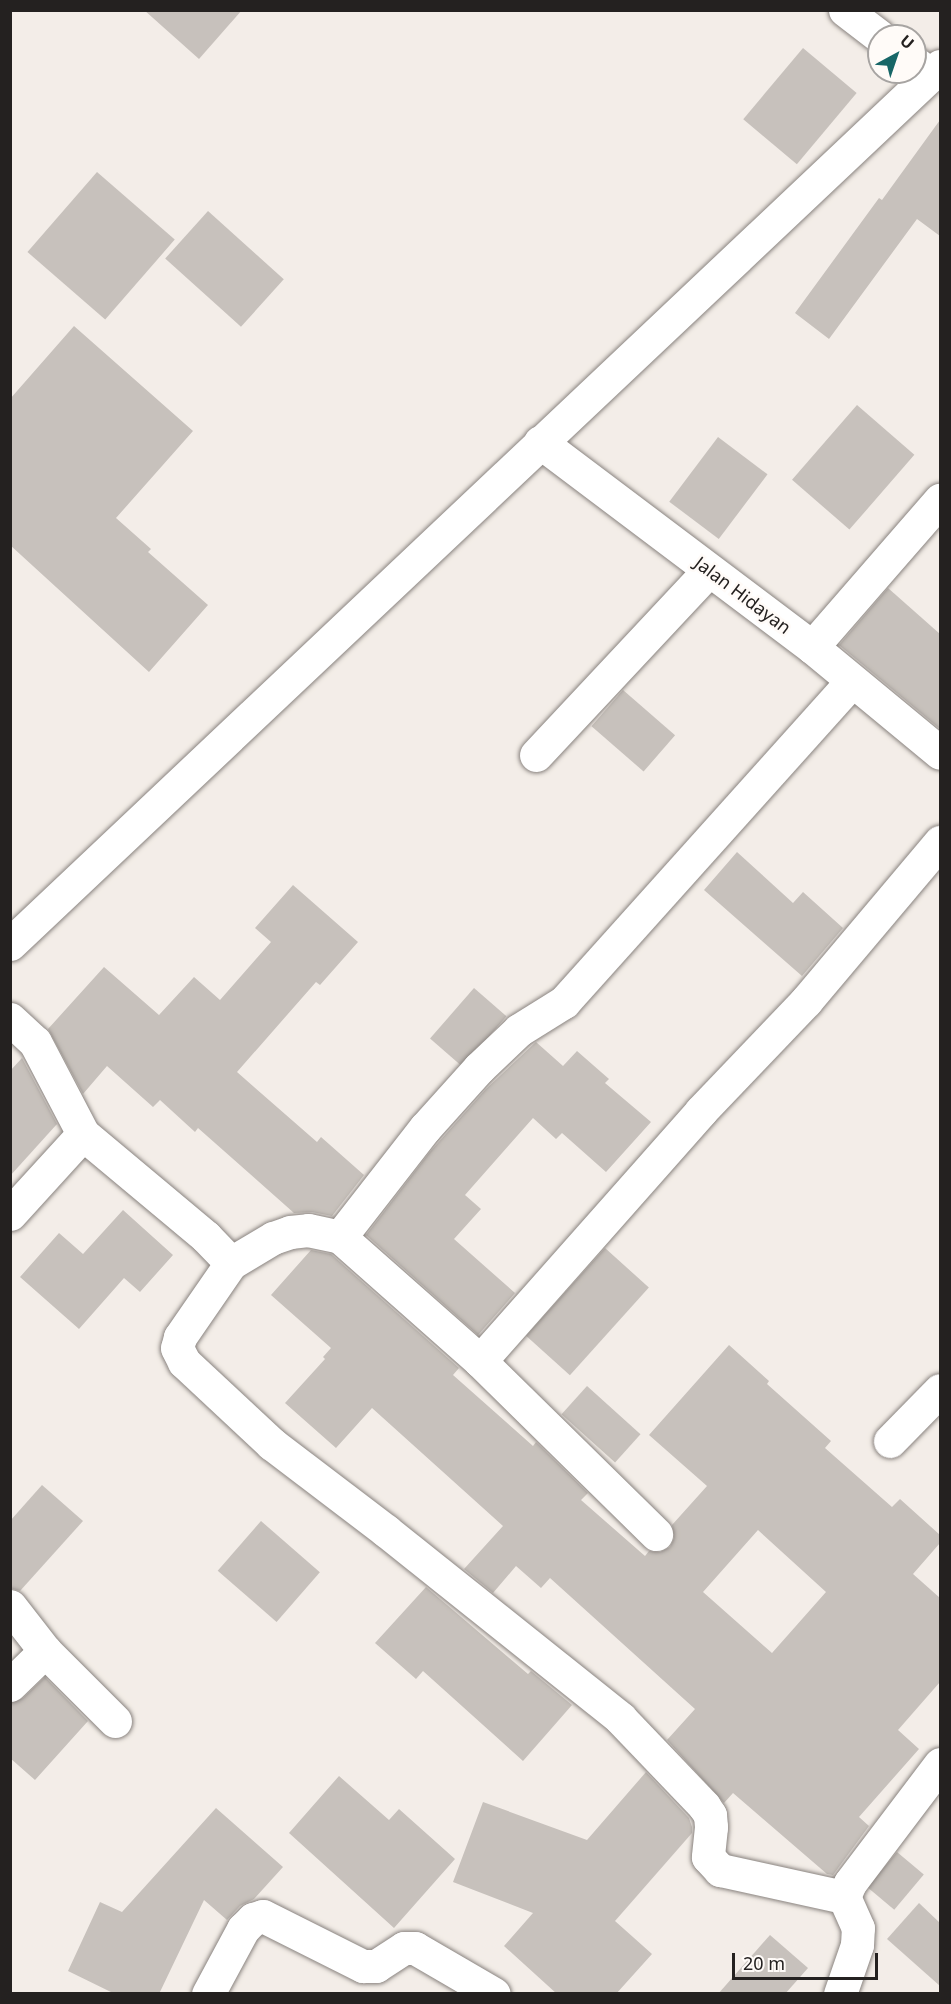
<!DOCTYPE html>
<style>
body{margin:0}
#map{position:relative;width:951px;height:2004px;overflow:hidden;background:#f3ede8;font-family:"Noto Sans",sans-serif}
div>[style]{position:absolute}
.building>*{inset:0;background:#c7c1bc;transform-origin:0 0}
.roads{filter:drop-shadow(0 0 2px #89837f) drop-shadow(0 0 2px #89837f)}
.street>*{height:33px;margin:-16.5px;padding:0 16.5px;transform-origin:16.5px;border-radius:16.5px;background:#fff}
.secondary>*{height:33px;margin:-16.5px;padding:0 16.5px;transform-origin:16.5px;border-radius:16.5px;background:#fff}
span{translate:-50% -50%;white-space:nowrap;text-align:center;line-height:1.15;-webkit-text-stroke:5px #fffbf8;paint-order:stroke}
.street-label{font-size:18px;color:#242120}
.frame{position:absolute;inset:0;border:12px solid #242120;pointer-events:none}
.north{position:absolute;left:867px;top:24px;width:60px;height:60px;box-sizing:border-box;background:#fffbf8;border:2px solid #a7a4a2;border-radius:50%;rotate:40deg;font-size:16px;font-weight:700;line-height:24px;text-align:center;color:#242120}
.north::after{content:'';display:block;margin:auto;width:21px;height:27px;background:#176667;clip-path:polygon(50% 0,100% 100%,50% 72%,0 100%)}
.scale{position:absolute;left:732px;top:1953px;width:146px;height:27px;box-sizing:border-box;border:3px solid #242120;border-top:0;padding-left:8px;font-size:18px;line-height:21px;white-space:nowrap;color:#242120;-webkit-text-stroke:4px #fffbf8;paint-order:stroke}
</style>
<div id="map">
<div class="building">
<div style="clip-path:polygon(144px 10px,242px 10px,199px 59px)"></div>
<div style="left:803px;top:48px;width:70px;height:93px;rotate:40deg"></div>
<div style="clip-path:polygon(940px 120px,940px 236px,917px 219px,829px 339px,795px 313px,879px 198px,882px 200px)"></div>
<div style="left:97px;top:172px;width:103px;height:106px;rotate:41deg"></div>
<div style="left:208px;top:211px;width:102px;height:64px;rotate:42deg"></div>
<div style="clip-path:polygon(74px 326px,193px 431px,116px 518px,151px 549px,148px 552px,208px 605px,149px 672px,10px 545px,10px 399px)"></div>
<div style="left:857px;top:405px;width:76px;height:99px;rotate:41deg"></div>
<div style="left:718px;top:437px;width:62px;height:81px;rotate:37deg"></div>
<div style="clip-path:polygon(888px 588px,940px 634px,940px 729px,839px 645px)"></div>
<div style="left:623px;top:690px;width:69px;height:48px;rotate:41deg"></div>
<div style="clip-path:polygon(737px 852px,793px 903px,803px 892px,843px 928px,802px 976px,704px 890px)"></div>
<div style="clip-path:polygon(293px 885px,358px 942px,320px 985px,316px 982px,237px 1072px,317px 1142px,321px 1137px,364px 1175px,332px 1216px,312px 1212px,294px 1213px,198px 1128px,195px 1132px,160px 1100px,153px 1107px,107px 1066px,83px 1094px,48px 1029px,104px 967px,159px 1015px,194px 977px,220px 1000px,271px 942px,255px 928px)"></div>
<div style="left:474px;top:988px;width:43px;height:67px;rotate:41deg"></div>
<div style="clip-path:polygon(536px 1042px,563px 1066px,577px 1051px,609px 1079px,605px 1083px,651px 1122px,606px 1172px,562px 1133px,556px 1139px,533px 1118px,465px 1195px,481px 1209px,454px 1239px,515px 1293px,478px 1335px,366px 1235px,429px 1153px,486px 1089px)"></div>
<div style="clip-path:polygon(22px 1058px,57px 1124px,10px 1176px,10px 1071px)"></div>
<div style="clip-path:polygon(123px 1210px,173px 1255px,140px 1292px,124px 1278px,79px 1329px,20px 1277px,59px 1233px,83px 1254px)"></div>
<div style="left:605px;top:1248px;width:59px;height:118px;rotate:42deg"></div>
<div style="clip-path:polygon(evenodd,311px 1250px,331px 1254px,459px 1368px,453px 1375px,533px 1446px,536px 1442px,588px 1493px,581px 1500px,645px 1556px,649px 1551px,660px 1552px,670px 1547px,674px 1538px,672px 1525px,707px 1486px,649px 1435px,729px 1345px,769px 1381px,767px 1384px,831px 1441px,825px 1448px,892px 1507px,900px 1499px,940px 1535px,940px 1543px,913px 1574px,940px 1598px,940px 1682px,898px 1730px,919px 1749px,859px 1817px,869px 1826px,833px 1875px,827px 1874px,733px 1793px,724px 1803px,667px 1740px,695px 1709px,550px 1578px,541px 1588px,516px 1566px,493px 1593px,464px 1569px,503px 1526px,372px 1408px,336px 1448px,285px 1403px,325px 1359px,323px 1357px,331px 1348px,271px 1295px,311px 1250px,758px 1530px,826px 1592px,772px 1653px,703px 1592px,758px 1530px)"></div>
<div style="left:587px;top:1386px;width:72px;height:38px;rotate:42deg"></div>
<div style="clip-path:polygon(42px 1485px,83px 1521px,20px 1591px,10px 1588px,10px 1521px)"></div>
<div style="left:261px;top:1521px;width:78px;height:66px;rotate:41deg"></div>
<div style="clip-path:polygon(426px 1587px,528px 1674px,531px 1671px,572px 1705px,523px 1761px,423px 1671px,416px 1679px,375px 1643px)"></div>
<div style="clip-path:polygon(45px 1677px,88px 1721px,35px 1780px,10px 1758px,10px 1703px,23px 1698px)"></div>
<div style="clip-path:polygon(646px 1772px,689px 1818px,692px 1827px,692px 1833px,615px 1921px,652px 1954px,616px 1994px,557px 1994px,504px 1946px,533px 1913px,453px 1882px,483px 1802px,587px 1840px)"></div>
<div style="clip-path:polygon(339px 1776px,389px 1820px,399px 1809px,455px 1859px,394px 1928px,289px 1833px)"></div>
<div style="clip-path:polygon(216px 1808px,283px 1867px,254px 1899px,240px 1906px,227px 1920px,204px 1900px,159px 1994px,115px 1994px,68px 1971px,100px 1902px,122px 1912px)"></div>
<div style="left:897px;top:1852px;width:35px;height:46px;rotate:40deg"></div>
<div style="clip-path:polygon(919px 1903px,940px 1923px,940px 1986px,887px 1939px)"></div>
<div style="clip-path:polygon(770px 1935px,808px 1968px,785px 1994px,718px 1994px)"></div>
</div>
<div class="roads">
<div class="street">
<div style="left:540px;top:442px;width:341px;rotate:37deg"></div>
<div style="left:812px;top:647px;width:166px;rotate:39.6deg"></div>
<div style="left:812px;top:647px;width:195px;rotate:-49deg"></div>
<div style="left:536px;top:755px;width:253px;rotate:-46.9deg"></div>
<div style="left:10px;top:944px;width:1279px;rotate:-43.35deg"></div>
<div style="left:10px;top:1019px;width:34px;rotate:43deg"></div>
<div style="left:35px;top:1042px;width:104px;rotate:62.4deg"></div>
<div style="left:83px;top:1134px;width:160px;rotate:39.9deg"></div>
<div style="left:206px;top:1237px;width:36px;rotate:46deg"></div>
<div style="left:231px;top:1263px;width:90px;rotate:124.6deg"></div>
<div style="left:180px;top:1337px;width:11px;rotate:105deg"></div>
<div style="left:177px;top:1348px;width:16px;rotate:63deg"></div>
<div style="left:184px;top:1362px;width:120px;rotate:43deg"></div>
<div style="left:272px;top:1444px;width:143px;rotate:37.3deg"></div>
<div style="left:386px;top:1531px;width:300px;rotate:38.6deg"></div>
<div style="left:620px;top:1718px;width:122px;rotate:46.3deg"></div>
<div style="left:704px;top:1806px;width:11px;rotate:56deg"></div>
<div style="left:710px;top:1815px;width:12px;rotate:85deg"></div>
<div style="left:711px;top:1827px;width:30px;rotate:96deg"></div>
<div style="left:708px;top:1857px;width:18px;rotate:47deg"></div>
<div style="left:720px;top:1870px;width:127px;rotate:12.3deg"></div>
<div style="left:10px;top:1214px;width:108px;rotate:-47.6deg"></div>
<div style="left:340px;top:1237px;width:138px;rotate:-52.1deg"></div>
<div style="left:425px;top:1128px;width:81px;rotate:-48deg"></div>
<div style="left:479px;top:1068px;width:55px;rotate:-43.5deg"></div>
<div style="left:519px;top:1030px;width:53px;rotate:-31.9deg"></div>
<div style="left:564px;top:1002px;width:431px;rotate:-48.1deg"></div>
<div style="left:231px;top:1263px;width:49px;rotate:-30.8deg"></div>
<div style="left:273px;top:1238px;width:18px;rotate:-19deg"></div>
<div style="left:290px;top:1232px;width:18px;rotate:-6deg"></div>
<div style="left:308px;top:1230px;width:33px;rotate:12deg"></div>
<div style="left:340px;top:1237px;width:187px;rotate:41.5deg"></div>
<div style="left:480px;top:1361px;width:247px;rotate:44.5deg"></div>
<div style="left:480px;top:1361px;width:334px;rotate:-48.5deg"></div>
<div style="left:701px;top:1111px;width:152px;rotate:-46.3deg"></div>
<div style="left:806px;top:1001px;width:208px;rotate:-49.9deg"></div>
<div style="left:890px;top:1441px;width:71px;rotate:-45.6deg"></div>
<div style="left:10px;top:1606px;width:57px;rotate:52.1deg"></div>
<div style="left:45px;top:1651px;width:99px;rotate:45deg"></div>
<div style="left:10px;top:1685px;width:49px;rotate:-44.2deg"></div>
<div style="left:208px;top:1994px;width:74px;rotate:-61.7deg"></div>
<div style="left:243px;top:1929px;width:14px;rotate:-45deg"></div>
<div style="left:253px;top:1919px;width:10px;rotate:-17deg"></div>
<div style="left:263px;top:1916px;width:112px;rotate:26.6deg"></div>
<div style="left:363px;top:1966px;width:13px"></div>
<div style="left:376px;top:1966px;width:33px;rotate:-33deg"></div>
<div style="left:404px;top:1948px;width:11px"></div>
<div style="left:415px;top:1948px;width:91px;rotate:30.2deg"></div>
<div style="left:840px;top:1994px;width:52px;rotate:-70.9deg"></div>
<div style="left:857px;top:1945px;width:17px;rotate:-87deg"></div>
<div style="left:858px;top:1928px;width:34px;rotate:-114deg"></div>
<div style="left:844px;top:1897px;width:15px;rotate:-67deg"></div>
<div style="left:850px;top:1883px;width:149px;rotate:-52.9deg"></div>
</div>
<div class="secondary">
<div style="left:845px;top:10px;width:43px;rotate:37.4deg"></div>
<div style="left:915px;top:63px;width:20px;rotate:37deg"></div>
</div>
</div>
<div class="street-label">
<span style="left:743px;top:595px;rotate:37deg">Jalan Hidayan</span>
</div>
<div class="frame"></div>
<div class="north">U</div>
<div class="scale">20 m</div>
</div>
